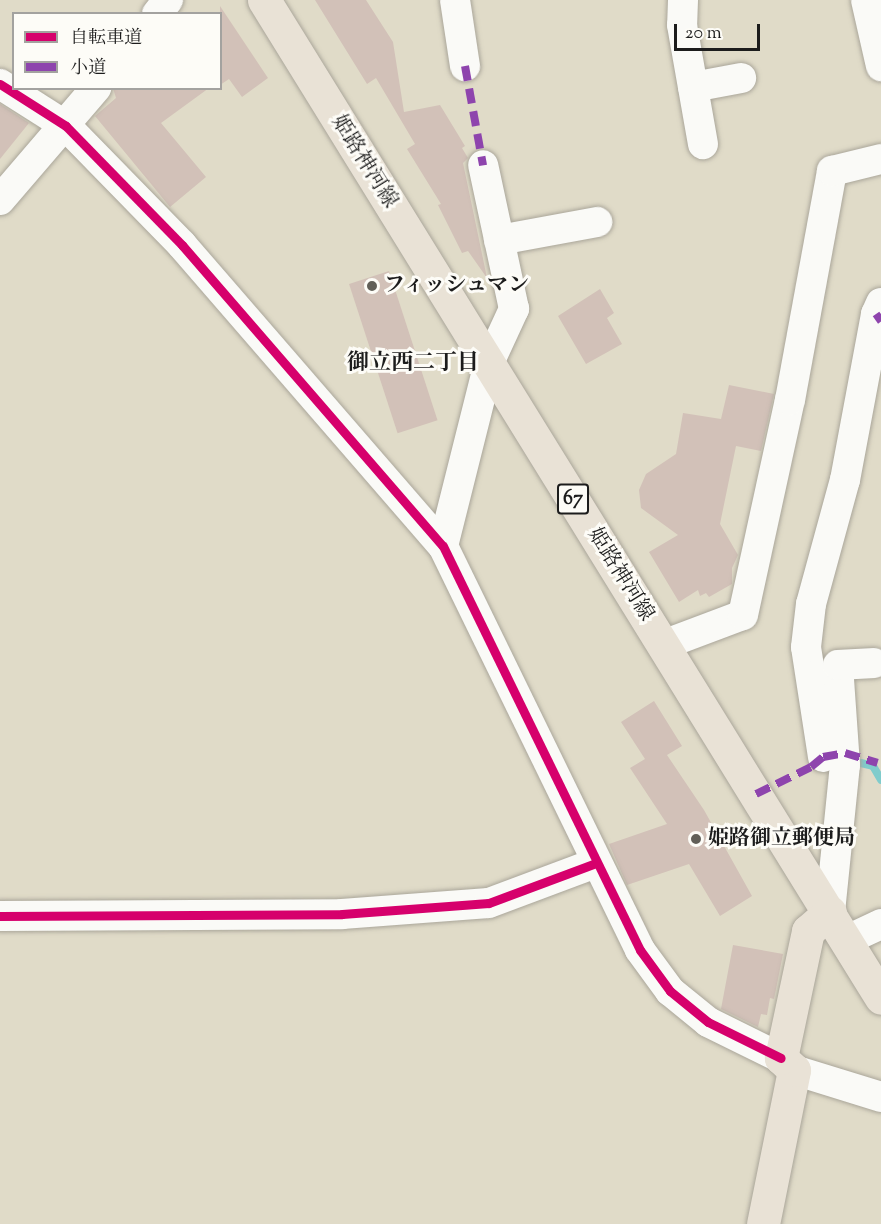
<!DOCTYPE html>
<meta charset="utf-8">
<style>
body{margin:0}
#map{position:relative;width:881px;height:1224px;overflow:hidden;background:#e0dbc8;font-family:"Sorts Mill Goudy","Noto Serif JP",serif}
div>[style]{position:absolute}
.stream>*{height:8px;margin:-4px;padding:0 4px;transform-origin:4px;border-radius:4px;background:#80cccc}
.building>*{inset:0;background:#d2c1b8;transform-origin:0 0}
.roads{filter:drop-shadow(0 0 2px #aaa69a) drop-shadow(0 0 2px #aaa69a)}
.minor>*{height:30px;margin:-15px;padding:0 15px;transform-origin:15px;border-radius:15px;background:#fafaf7}
.major>*{height:33px;margin:-16.5px;padding:0 16.5px;transform-origin:16.5px;border-radius:16.5px;background:#e9e2d6}
.quiet>*{height:8px;margin-top:-4px;transform-origin:0;background:repeating-linear-gradient(90deg,#8e44ad 0 15px,transparent 0 23px)}
.cycleway>*{height:9px;margin:-4.5px;padding:0 4.5px;transform-origin:4.5px;border-radius:4.5px;background:#d6006c}
.dots>*{width:16px;height:16px;translate:-50% -50%;box-sizing:border-box;border:3px solid #fdfcf7;border-radius:50%}
span{translate:-50% -50%;white-space:nowrap;text-align:center;line-height:1.15;-webkit-text-stroke:6px #fdfcf7;paint-order:stroke}
.shield-label span{padding:2px 4px;background:#fdfcf7;border:2px solid;border-radius:4px;-webkit-text-stroke-width:0}
.shield-label{font-size:20px;color:#1c1c1c;font-weight:700}
.street-label{font-size:21px;color:#1c1c1c}
.poi-label{font-size:21px;color:#1c1c1c;font-weight:700}
.left{translate:0 -50%;text-align:left}
.neighbourhood-label{font-size:22px;color:#1c1c1c;font-weight:700}
.legend{position:absolute;left:12px;top:12px;width:210px;height:78px;box-sizing:border-box;background:#fdfcf7;border:2px solid #a3a29f;margin:0;padding:8px 10px;list-style:none;font-size:18px;color:#1c1c1c}
.legend li{display:flex;align-items:center;gap:12px;height:30px}
.legend b{width:30px;border:2px solid #a3a29f}
.scale{position:absolute;left:674px;top:24px;width:86px;height:27px;box-sizing:border-box;border:3px solid #1c1c1c;border-top:0;padding-left:8px;font-size:18px;line-height:21px;white-space:nowrap;color:#1c1c1c;-webkit-text-stroke:4px #fdfcf7;paint-order:stroke}
</style>
<div id="map">
<div class="stream">
<div style="left:861px;top:763px;width:12px;rotate:14deg"></div>
<div style="left:873px;top:766px;width:16px;rotate:60deg"></div>
</div>
<div class="building">
<div style="clip-path:polygon(315px 0,366px 0,393px 42px,404px 112px,440px 105px,465px 146px,462px 148px,468px 158px,463px 163px,487px 278px,468px 251px,462px 253px,438px 205px,441px 204px,407px 149px,415px 144px,376px 78px,367px 84px)"></div>
<div style="clip-path:polygon(220px 6px,268px 78px,242px 97px,229px 79px,220px 85px)"></div>
<div style="clip-path:polygon(113px 88px,209px 88px,161px 123px,206px 177px,170px 207px,95px 116px,116px 98px)"></div>
<div style="clip-path:polygon(0 104px,29px 123px,0 159px)"></div>
<div style="left:389px;top:271px;width:157px;height:42px;rotate:72deg"></div>
<div style="clip-path:polygon(600px 289px,614px 313px,607px 318px,622px 344px,586px 364px,558px 316px)"></div>
<div style="clip-path:polygon(729px 385px,774px 394px,761px 451px,736px 446px,720px 524px,738px 555px,732px 568px,732px 584px,709px 597px,706px 593px,700px 596px,698px 590px,679px 602px,649px 552px,678px 535px,641px 508px,639px 490px,646px 474px,676px 454px,683px 413px,721px 419px)"></div>
<div style="clip-path:polygon(654px 701px,682px 746px,667px 755px,704px 810px,752px 896px,720px 916px,689px 864px,627px 885px,609px 844px,667px 824px,630px 768px,645px 759px,621px 722px)"></div>
<div style="clip-path:polygon(733px 945px,783px 954px,774px 999px,770px 998px,767px 1015px,761px 1014px,758px 1027px,721px 1009px)"></div>
</div>
<div class="roads">
<div class="minor">
<div style="left:455px;top:0;width:67px;rotate:81.4deg"></div>
<div style="left:683px;top:0;width:25px;rotate:92deg"></div>
<div style="left:682px;top:25px;width:121px;rotate:80deg"></div>
<div style="left:866px;top:0;width:68px;rotate:77.2deg"></div>
<div style="left:157px;top:14px;width:18px;rotate:-52deg"></div>
<div style="left:0;top:84px;width:78px;rotate:32.5deg"></div>
<div style="left:66px;top:126px;width:166px;rotate:45.7deg"></div>
<div style="left:182px;top:245px;width:398px;rotate:49.1deg"></div>
<div style="left:443px;top:546px;width:449px;rotate:64deg"></div>
<div style="left:640px;top:950px;width:51px;rotate:53.8deg"></div>
<div style="left:670px;top:991px;width:49px;rotate:39.2deg"></div>
<div style="left:708px;top:1022px;width:81px;rotate:26.3deg"></div>
<div style="left:693px;top:87px;width:49px;rotate:-10.6deg"></div>
<div style="left:0;top:200px;width:148px;rotate:-49.4deg"></div>
<div style="left:499px;top:240px;width:100px;rotate:-10.4deg"></div>
<div style="left:443px;top:546px;width:189px;rotate:-75.9deg"></div>
<div style="left:489px;top:363px;width:60px;rotate:-65.2deg"></div>
<div style="left:514px;top:309px;width:147px;rotate:-102.1deg"></div>
<div style="left:663px;top:645px;width:85px;rotate:-20.6deg"></div>
<div style="left:743px;top:615px;width:220px;rotate:-77.7deg"></div>
<div style="left:790px;top:400px;width:233px;rotate:-79.6deg"></div>
<div style="left:832px;top:171px;width:50px;rotate:-13.8deg"></div>
<div style="left:823px;top:757px;width:111px;rotate:-98.8deg"></div>
<div style="left:806px;top:647px;width:43px;rotate:-83.4deg"></div>
<div style="left:811px;top:604px;width:129px;rotate:-74.7deg"></div>
<div style="left:845px;top:480px;width:169px;rotate:-79.4deg"></div>
<div style="left:876px;top:314px;width:12px;rotate:-66deg"></div>
<div style="left:830px;top:912px;width:148px;rotate:-84.2deg"></div>
<div style="left:845px;top:765px;width:100px;rotate:-94deg"></div>
<div style="left:838px;top:665px;width:36px;rotate:-3deg"></div>
<div style="left:0;top:916px;width:342px;rotate:-0.3deg"></div>
<div style="left:342px;top:914px;width:147px;rotate:-4.3deg"></div>
<div style="left:489px;top:903px;width:114px;rotate:-20.5deg"></div>
<div style="left:847px;top:940px;width:38px;rotate:-25deg"></div>
<div style="left:794px;top:1070px;width:91px;rotate:17.2deg"></div>
</div>
<div class="major">
<div style="left:264px;top:0;width:1173px;rotate:58.27deg"></div>
<div style="left:763px;top:1224px;width:157px;rotate:-78.6deg"></div>
<div style="left:794px;top:1070px;width:18px;rotate:-137deg"></div>
<div style="left:781px;top:1058px;width:130px;rotate:-78deg"></div>
<div style="left:808px;top:931px;width:29px;rotate:-41deg"></div>
</div>
</div>
<div class="quiet">
<div style="left:465px;top:66px;width:101px;rotate:79.7deg"></div>
<div style="left:876px;top:314px;width:9px;rotate:54deg"></div>
<div style="left:756px;top:794px;width:61px;rotate:-26.1deg"></div>
<div style="left:811px;top:767px;width:16px;rotate:-40deg"></div>
<div style="left:823px;top:757px;width:22px;rotate:-10deg"></div>
<div style="left:845px;top:753px;width:34px;rotate:17deg"></div>
</div>
<div class="cycleway">
<div style="left:0;top:84px;width:78px;rotate:32.5deg"></div>
<div style="left:66px;top:126px;width:166px;rotate:45.7deg"></div>
<div style="left:182px;top:245px;width:398px;rotate:49.1deg"></div>
<div style="left:443px;top:546px;width:449px;rotate:64deg"></div>
<div style="left:640px;top:950px;width:51px;rotate:53.8deg"></div>
<div style="left:670px;top:991px;width:49px;rotate:39.2deg"></div>
<div style="left:708px;top:1022px;width:81px;rotate:26.3deg"></div>
<div style="left:0;top:916px;width:342px;rotate:-0.3deg"></div>
<div style="left:342px;top:914px;width:147px;rotate:-4.3deg"></div>
<div style="left:489px;top:903px;width:114px;rotate:-20.5deg"></div>
</div>
<div class="dots">
<div style="left:372px;top:286px;background:#615f58"></div>
<div style="left:696px;top:839px;background:#615f58"></div>
</div>
<div class="shield-label">
<span style="left:573px;top:499px">67</span>
</div>
<div class="street-label">
<span style="left:364px;top:162px;rotate:58deg">姫路神河線</span>
<span style="left:620px;top:575px;rotate:58deg">姫路神河線</span>
</div>
<div class="poi-label">
<span class="left" style="left:384px;top:286px">フィッシュマン</span>
<span class="left" style="left:708px;top:839px">姫路御立郵便局</span>
</div>
<div class="neighbourhood-label">
<span style="left:413px;top:365px">御立西二丁目</span>
</div>
<ul class="legend">
<li><b style="height:8px;background:#d6006c"></b>自転車道</li>
<li><b style="height:8px;background:#8e44ad"></b>小道</li>
</ul>
<div class="scale">20 m</div>
</div>
